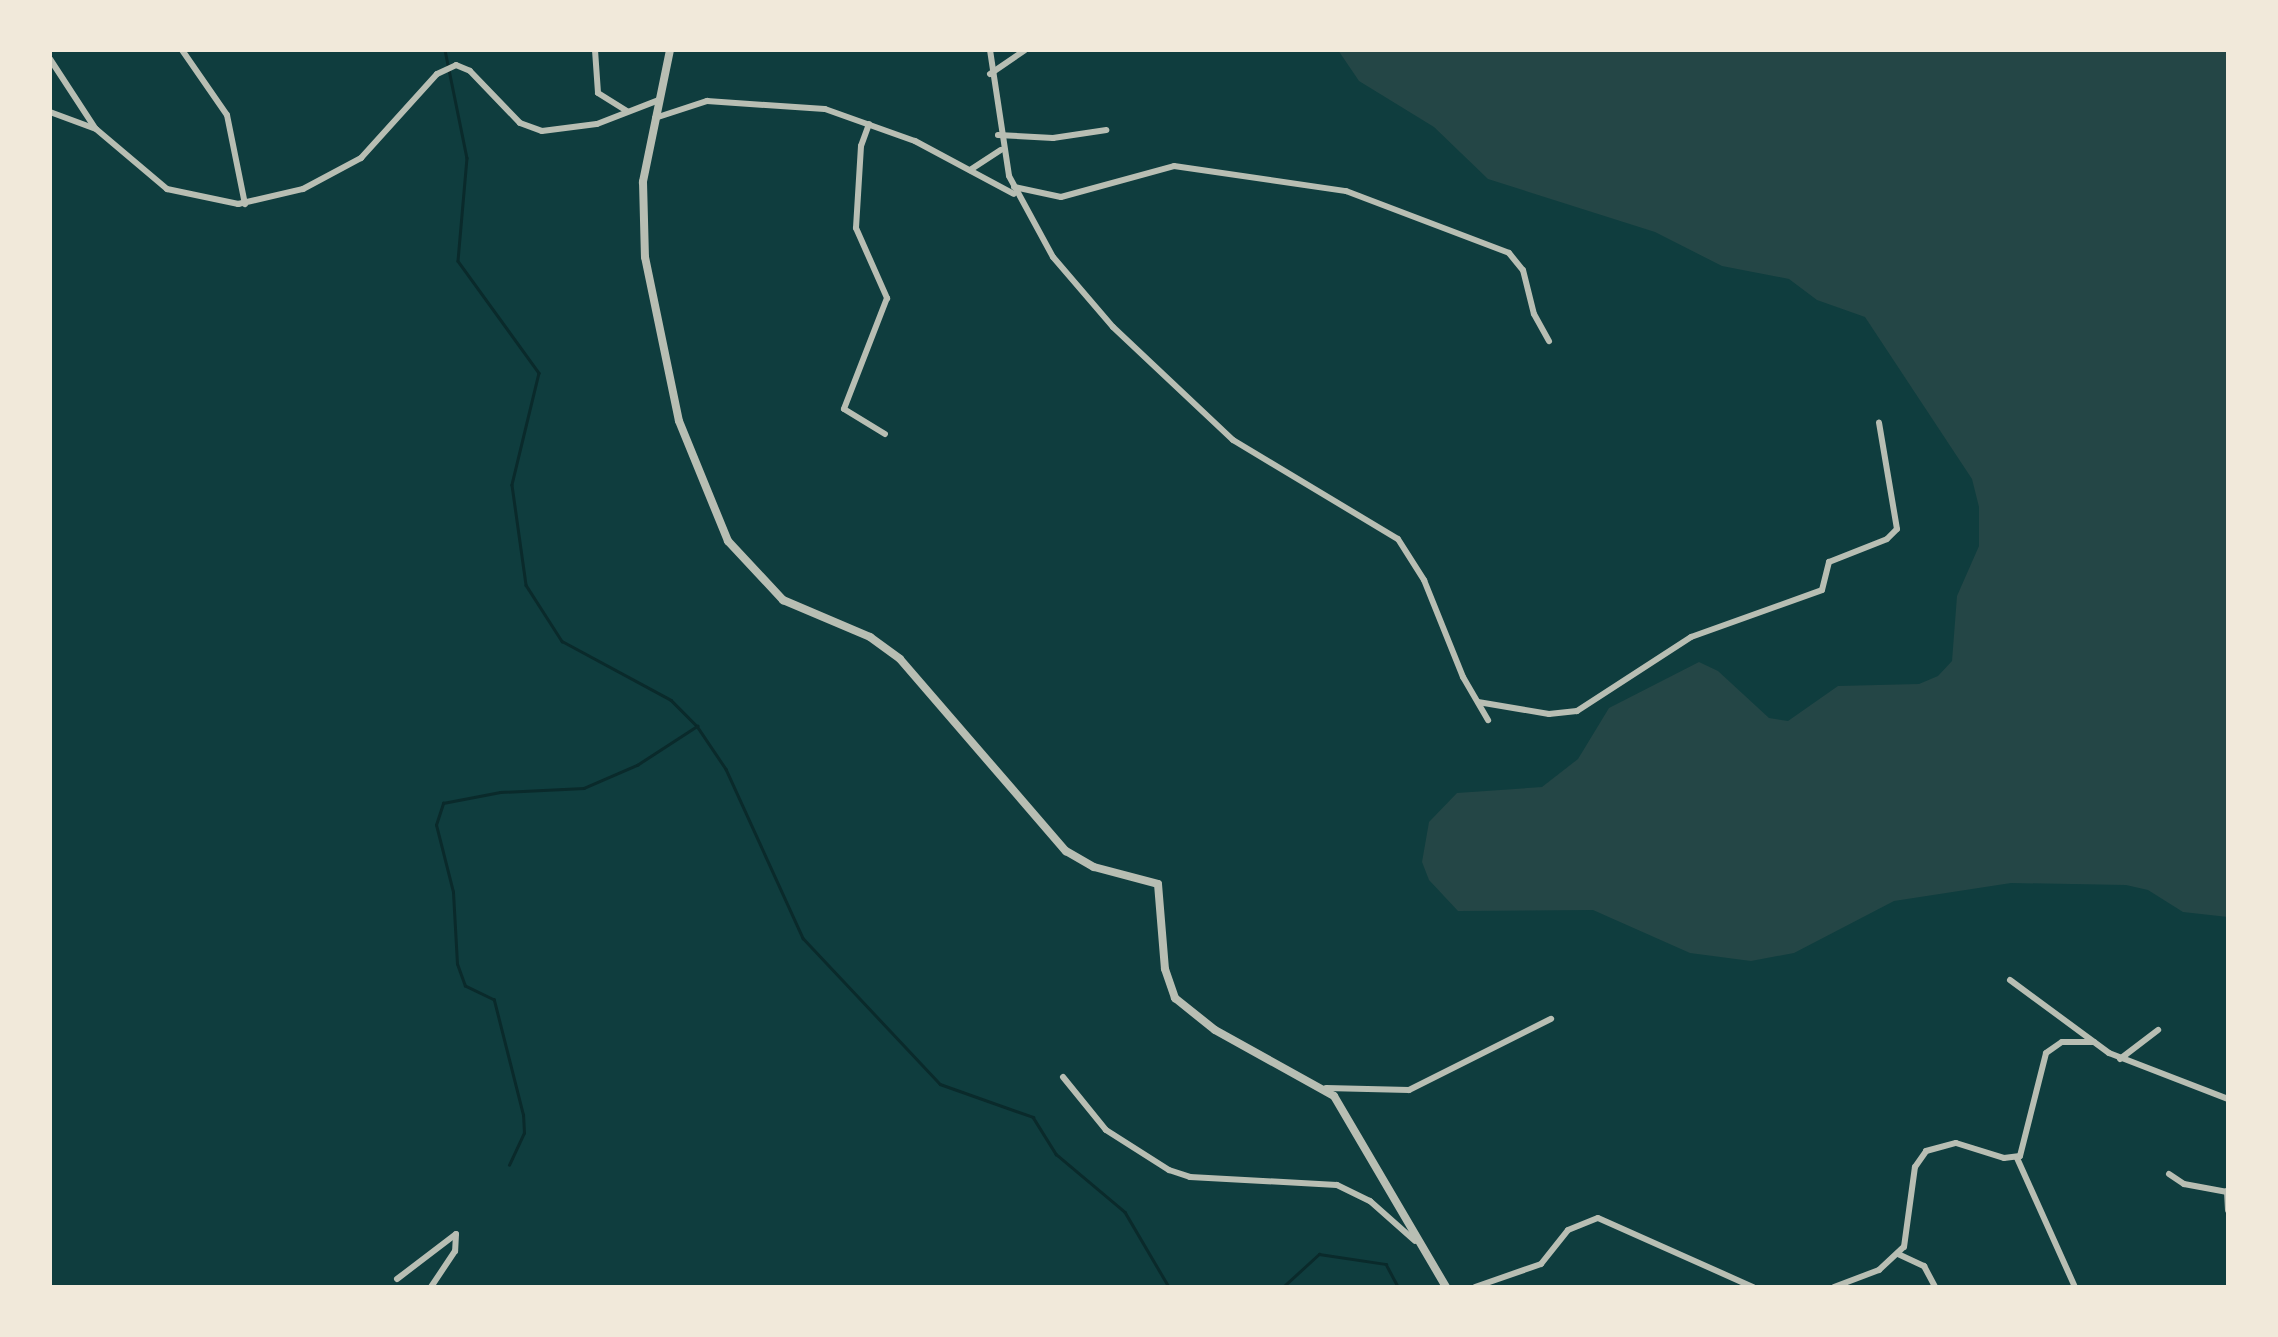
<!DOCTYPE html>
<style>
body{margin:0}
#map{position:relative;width:2278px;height:1337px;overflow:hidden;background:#0f3d3e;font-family:"Roboto Condensed",sans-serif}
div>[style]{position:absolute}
.green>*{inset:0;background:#244646}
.stream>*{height:2.5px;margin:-1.25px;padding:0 1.25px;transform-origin:1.25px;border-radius:1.25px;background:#0a2a2b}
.minor>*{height:6px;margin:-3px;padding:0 3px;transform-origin:3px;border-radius:3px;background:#b8beb3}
.tertiary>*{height:8px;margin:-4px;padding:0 4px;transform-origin:4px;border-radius:4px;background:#b8beb3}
span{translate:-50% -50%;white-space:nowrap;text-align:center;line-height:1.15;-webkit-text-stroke:8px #f1e9da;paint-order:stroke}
.frame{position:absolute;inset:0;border:52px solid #f1e9da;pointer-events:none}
</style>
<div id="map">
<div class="green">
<div style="clip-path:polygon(1338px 50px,2228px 50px,2228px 917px,2183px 912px,2148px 890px,2126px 885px,2011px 883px,1894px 901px,1794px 953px,1751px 961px,1690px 953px,1593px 910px,1458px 911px,1429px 880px,1422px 862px,1429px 822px,1457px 793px,1542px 787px,1578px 759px,1609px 708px,1699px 662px,1718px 671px,1769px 718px,1788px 721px,1838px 686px,1919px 684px,1938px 676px,1952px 661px,1957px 596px,1979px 546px,1979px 507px,1972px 479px,1865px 317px,1817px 300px,1789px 279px,1722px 266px,1655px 232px,1488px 179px,1434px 127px,1359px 81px)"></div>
</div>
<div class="stream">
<div style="left:445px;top:50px;width:110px;rotate:78.5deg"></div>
<div style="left:467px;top:158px;width:103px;rotate:95deg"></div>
<div style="left:458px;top:261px;width:138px;rotate:54.1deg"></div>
<div style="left:539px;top:373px;width:115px;rotate:103.6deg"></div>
<div style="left:512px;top:485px;width:101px;rotate:82deg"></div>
<div style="left:526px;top:585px;width:67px;rotate:57.3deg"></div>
<div style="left:562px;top:641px;width:124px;rotate:28.4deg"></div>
<div style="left:671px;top:700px;width:37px;rotate:45deg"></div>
<div style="left:697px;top:726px;width:52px;rotate:56deg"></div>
<div style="left:726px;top:769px;width:186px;rotate:65.5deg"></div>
<div style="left:803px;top:938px;width:200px;rotate:46.8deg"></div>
<div style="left:940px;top:1084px;width:99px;rotate:19.5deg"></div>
<div style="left:1033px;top:1117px;width:44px;rotate:58.1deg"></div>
<div style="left:1056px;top:1154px;width:90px;rotate:40deg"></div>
<div style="left:1125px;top:1212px;width:87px;rotate:59.6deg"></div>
<div style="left:509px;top:1165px;width:35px;rotate:-65deg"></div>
<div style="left:524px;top:1133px;width:18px;rotate:-93deg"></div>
<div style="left:523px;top:1115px;width:119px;rotate:-104.2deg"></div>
<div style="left:494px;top:1000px;width:32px;rotate:-154deg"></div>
<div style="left:465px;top:986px;width:23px;rotate:-110deg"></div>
<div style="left:457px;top:964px;width:72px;rotate:-93.2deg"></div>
<div style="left:453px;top:892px;width:69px;rotate:-104.2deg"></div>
<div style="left:436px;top:825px;width:23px;rotate:-72deg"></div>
<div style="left:443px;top:803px;width:58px;rotate:-10.9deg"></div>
<div style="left:500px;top:792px;width:84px;rotate:-2.7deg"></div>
<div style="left:584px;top:788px;width:58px;rotate:-23.5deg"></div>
<div style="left:637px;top:765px;width:72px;rotate:-33deg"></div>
<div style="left:1283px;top:1287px;width:49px;rotate:-42.5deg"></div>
<div style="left:1319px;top:1254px;width:68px;rotate:8.5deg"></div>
<div style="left:1386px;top:1264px;width:26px;rotate:62deg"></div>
</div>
<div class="minor">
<div style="left:182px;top:50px;width:79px;rotate:55.3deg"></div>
<div style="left:227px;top:115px;width:91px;rotate:78.6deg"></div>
<div style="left:595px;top:50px;width:43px;rotate:86deg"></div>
<div style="left:598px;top:93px;width:34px;rotate:32deg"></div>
<div style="left:990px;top:50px;width:127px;rotate:81.4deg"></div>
<div style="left:1009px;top:176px;width:92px;rotate:61.5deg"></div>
<div style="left:1053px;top:257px;width:92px;rotate:49.4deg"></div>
<div style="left:1113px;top:327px;width:165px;rotate:43.3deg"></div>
<div style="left:1233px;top:440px;width:192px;rotate:31deg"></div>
<div style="left:1398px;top:539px;width:49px;rotate:57.6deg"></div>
<div style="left:1424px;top:580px;width:105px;rotate:68.1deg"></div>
<div style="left:1463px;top:677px;width:50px;rotate:59.8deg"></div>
<div style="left:50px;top:59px;width:82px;rotate:56.9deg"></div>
<div style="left:990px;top:74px;width:42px;rotate:-34.4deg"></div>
<div style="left:50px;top:112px;width:49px;rotate:20.3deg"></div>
<div style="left:96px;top:129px;width:93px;rotate:40.2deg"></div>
<div style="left:167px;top:189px;width:73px;rotate:11.9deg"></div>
<div style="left:238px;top:204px;width:67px;rotate:-13deg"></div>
<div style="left:303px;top:189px;width:66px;rotate:-28.1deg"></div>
<div style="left:361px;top:158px;width:113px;rotate:-47.9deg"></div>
<div style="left:437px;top:74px;width:21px;rotate:-25deg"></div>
<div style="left:456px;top:65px;width:15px;rotate:23deg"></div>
<div style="left:470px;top:71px;width:72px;rotate:46.1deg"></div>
<div style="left:520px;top:123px;width:23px;rotate:20deg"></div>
<div style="left:542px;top:131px;width:55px;rotate:-7.3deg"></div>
<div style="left:597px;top:124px;width:66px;rotate:-21.2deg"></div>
<div style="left:655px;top:118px;width:55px;rotate:-18.1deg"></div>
<div style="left:707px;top:101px;width:118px;rotate:3.9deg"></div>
<div style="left:825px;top:109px;width:96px;rotate:19.6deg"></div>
<div style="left:915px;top:141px;width:112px;rotate:28.2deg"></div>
<div style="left:869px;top:124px;width:23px;rotate:110deg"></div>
<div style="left:861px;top:146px;width:82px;rotate:93.5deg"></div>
<div style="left:856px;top:228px;width:77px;rotate:66.1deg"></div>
<div style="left:887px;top:298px;width:119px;rotate:111.2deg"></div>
<div style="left:844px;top:409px;width:48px;rotate:31.4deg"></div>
<div style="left:998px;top:135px;width:55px;rotate:3.1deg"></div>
<div style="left:1053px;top:138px;width:54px;rotate:-8.6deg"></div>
<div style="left:970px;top:170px;width:37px;rotate:-33deg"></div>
<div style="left:1014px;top:187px;width:48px;rotate:12deg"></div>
<div style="left:1061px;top:197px;width:117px;rotate:-15.3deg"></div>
<div style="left:1174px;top:166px;width:174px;rotate:8.3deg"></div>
<div style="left:1346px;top:191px;width:174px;rotate:20.8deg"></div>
<div style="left:1509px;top:253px;width:22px;rotate:51deg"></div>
<div style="left:1523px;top:270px;width:45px;rotate:76deg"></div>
<div style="left:1534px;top:314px;width:31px;rotate:61deg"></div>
<div style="left:1478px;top:702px;width:72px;rotate:9.6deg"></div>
<div style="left:1549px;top:714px;width:28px;rotate:-6deg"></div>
<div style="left:1577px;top:711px;width:136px;rotate:-33deg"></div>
<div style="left:1691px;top:637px;width:139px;rotate:-19.7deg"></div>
<div style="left:1822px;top:590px;width:29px;rotate:-76deg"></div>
<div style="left:1829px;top:562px;width:62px;rotate:-21.6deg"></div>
<div style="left:1887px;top:539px;width:14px;rotate:-45deg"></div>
<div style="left:1897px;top:529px;width:108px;rotate:-99.6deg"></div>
<div style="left:2010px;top:980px;width:123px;rotate:36.4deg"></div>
<div style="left:2109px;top:1053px;width:128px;rotate:21.1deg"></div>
<div style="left:2120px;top:1059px;width:48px;rotate:-37.3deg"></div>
<div style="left:1063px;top:1077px;width:68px;rotate:50.9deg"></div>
<div style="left:1106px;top:1130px;width:75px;rotate:32.4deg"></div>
<div style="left:1169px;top:1170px;width:22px;rotate:18deg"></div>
<div style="left:1190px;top:1177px;width:147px;rotate:3.1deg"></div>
<div style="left:1337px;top:1185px;width:37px;rotate:26deg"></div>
<div style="left:1370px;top:1201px;width:60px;rotate:41.6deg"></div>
<div style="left:1326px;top:1088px;width:83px;rotate:1.4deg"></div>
<div style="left:1409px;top:1090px;width:159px;rotate:-26.6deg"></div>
<div style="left:2017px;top:1158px;width:141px;rotate:65.8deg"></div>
<div style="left:2169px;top:1174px;width:18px;rotate:34deg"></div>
<div style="left:2184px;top:1184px;width:44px;rotate:10.5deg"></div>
<div style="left:2227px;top:1191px;width:19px;rotate:87deg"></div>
<div style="left:1898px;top:1254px;width:29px;rotate:25deg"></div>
<div style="left:1924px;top:1266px;width:24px;rotate:62deg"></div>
<div style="left:397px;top:1279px;width:74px;rotate:-37.3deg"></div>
<div style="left:456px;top:1234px;width:17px;rotate:93deg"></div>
<div style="left:455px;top:1251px;width:43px;rotate:123.7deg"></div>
<div style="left:1475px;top:1287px;width:70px;rotate:-19.2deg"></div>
<div style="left:1541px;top:1264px;width:43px;rotate:-51.5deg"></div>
<div style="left:1568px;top:1230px;width:32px;rotate:-22deg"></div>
<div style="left:1598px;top:1218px;width:170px;rotate:24deg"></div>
<div style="left:1834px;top:1287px;width:48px;rotate:-20.7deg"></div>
<div style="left:1879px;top:1270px;width:34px;rotate:-43deg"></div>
<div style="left:1904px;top:1247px;width:81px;rotate:-82.2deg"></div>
<div style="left:1915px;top:1167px;width:19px;rotate:-55deg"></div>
<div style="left:1926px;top:1151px;width:31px;rotate:-15deg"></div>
<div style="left:1956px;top:1143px;width:50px;rotate:17.4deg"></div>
<div style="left:2004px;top:1158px;width:16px;rotate:-7deg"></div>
<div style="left:2020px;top:1156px;width:106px;rotate:-75.8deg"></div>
<div style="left:2046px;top:1053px;width:19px;rotate:-35deg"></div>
<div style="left:2062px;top:1042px;width:32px"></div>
</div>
<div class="tertiary">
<div style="left:670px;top:50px;width:135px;rotate:101.6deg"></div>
<div style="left:643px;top:182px;width:75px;rotate:88.5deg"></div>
<div style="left:645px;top:257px;width:167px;rotate:78.3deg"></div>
<div style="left:679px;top:421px;width:130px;rotate:67.8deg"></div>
<div style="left:728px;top:541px;width:81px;rotate:47deg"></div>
<div style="left:783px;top:600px;width:95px;rotate:23deg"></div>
<div style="left:870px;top:637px;width:37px;rotate:36deg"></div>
<div style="left:900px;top:659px;width:254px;rotate:49.2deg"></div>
<div style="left:1066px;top:851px;width:32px;rotate:30deg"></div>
<div style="left:1094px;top:867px;width:66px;rotate:14.9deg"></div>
<div style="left:1158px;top:884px;width:85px;rotate:85.3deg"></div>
<div style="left:1165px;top:969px;width:31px;rotate:71deg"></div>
<div style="left:1175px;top:998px;width:51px;rotate:38.7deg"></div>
<div style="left:1215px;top:1030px;width:136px;rotate:29deg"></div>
<div style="left:1334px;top:1096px;width:221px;rotate:59.6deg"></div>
</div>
<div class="frame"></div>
</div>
